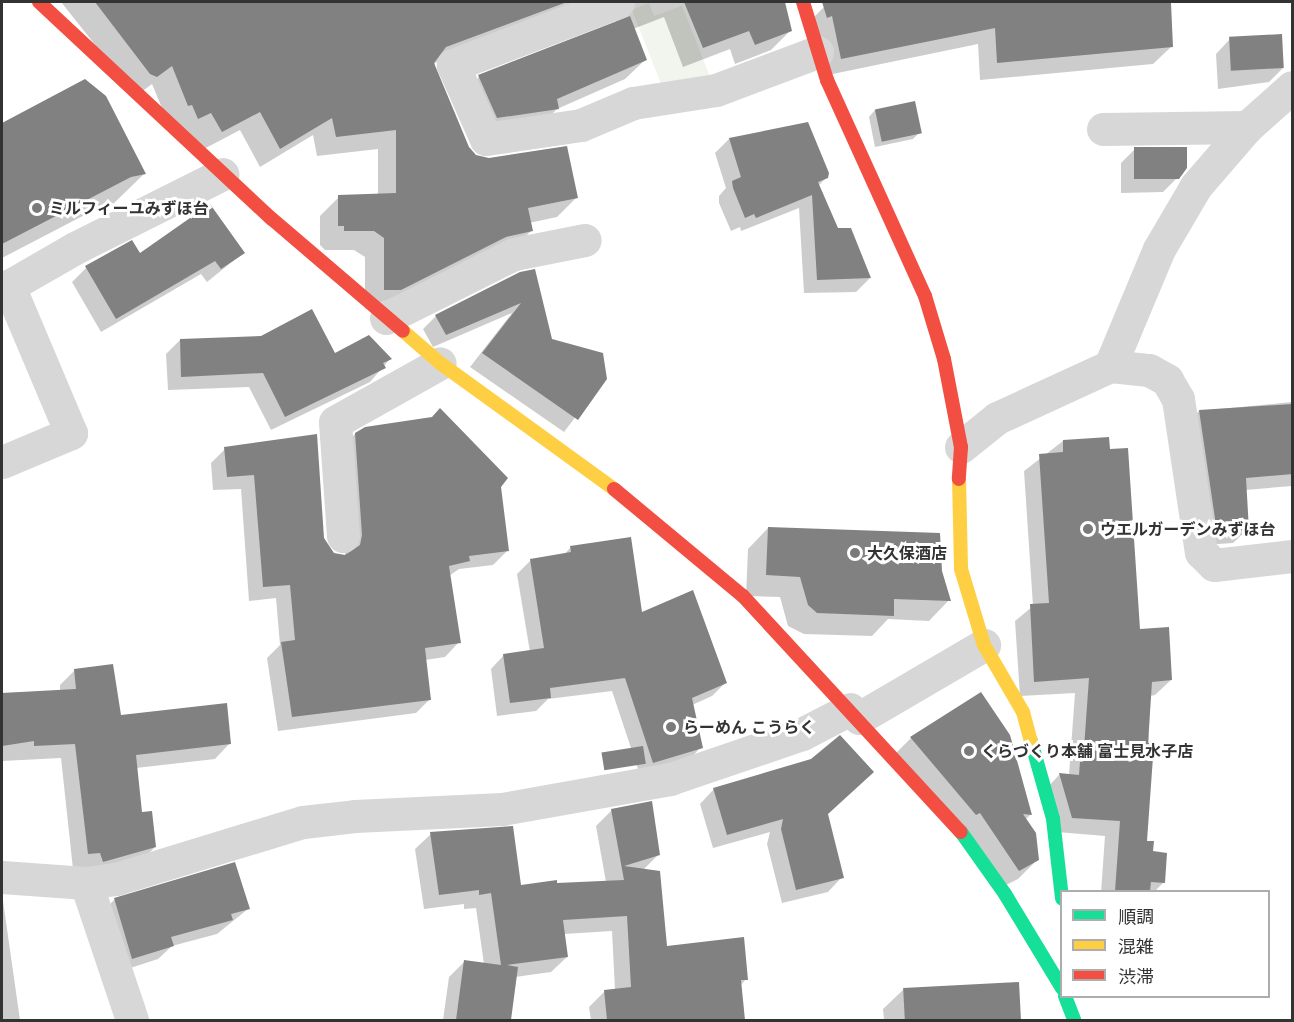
<!DOCTYPE html>
<meta charset="utf-8">
<style>
body{margin:0}
#map{position:relative;width:1294px;height:1022px;overflow:hidden;background:#fff;font-family:"Noto Sans","Noto Sans JP",sans-serif}
div>[style]{position:absolute}
.green>*{inset:0;background:#f1f5ed}
.shadow>*{inset:0;background:#0003}
.building>*{inset:0;background:#818181;transform-origin:0 0}
.street>*{height:33px;margin:-16.5px;padding:0 16.5px;transform-origin:16.5px;border-radius:16.5px;background:#d7d7d7}
.fast>*{height:14px;margin:-7px;padding:0 7px;transform-origin:7px;border-radius:7px;background:#16e098}
.slow>*{height:14px;margin:-7px;padding:0 7px;transform-origin:7px;border-radius:7px;background:#ffcf43}
.jam>*{height:14px;margin:-7px;padding:0 7px;transform-origin:7px;border-radius:7px;background:#f24e42}
.dots>*{width:16px;height:16px;translate:-50% -50%;box-sizing:border-box;border:3px solid #fff;border-radius:50%}
span{translate:-50% -50%;white-space:nowrap;text-align:center;line-height:1.15;-webkit-text-stroke:6px #fff;paint-order:stroke}
.poi-label{font-size:16px;color:#333;font-weight:700}
.left{translate:0 -50%;text-align:left}
.frame{position:absolute;inset:0;border:3px solid #333;pointer-events:none}
.legend{position:absolute;left:1060px;top:890px;width:210px;height:108px;box-sizing:border-box;background:#fff;border:2px solid #adadad;margin:0;padding:8px 10px;list-style:none;font-size:18px;color:#333}
.legend li{display:flex;align-items:center;gap:12px;height:30px}
.legend b{width:30px;border:2px solid #adadad}
</style>
<div id="map">
<div class="green">
<div style="clip-path:polygon(649px 3px,654px 16px,682px 6px,711px 79px,661px 84px,632px 10px)"></div>
</div>
<div class="shadow">
<div style="clip-path:polygon(61px 2px,779px 2px,790px 31px,771px 50px,735px 64px,730px 49px,683px 67px,664px 17px,633px 29px,645px 60px,625px 79px,557px 109px,538px 128px,478px 137px,460px 96px,479px 77px,617px 24px,611px 7px,591px 3px,435px 63px,434px 72px,468px 148px,477px 157px,577px 197px,557px 217px,529px 223px,531px 231px,512px 250px,365px 309px,365px 257px,354px 250px,325px 250px,320px 245px,320px 216px,339px 197px,378px 196px,378px 149px,317px 156px,313px 135px,260px 167px,240px 130px,202px 150px,169px 125px,152px 84px,136px 96px)"></div>
<div style="clip-path:polygon(829px 2px,1120px 2px,1120px 7px,1171px 47px,1153px 64px,980px 80px,978px 44px,823px 76px,812px 19px)"></div>
<div style="clip-path:polygon(1230px 39px,1283px 68px,1269px 82px,1218px 89px,1216px 54px)"></div>
<div style="clip-path:polygon(85px 80px,144px 174px,112px 205px,98px 208px,2px 258px,2px 124px)"></div>
<div style="clip-path:polygon(875px 110px,920px 132px,913px 139px,875px 147px,869px 117px)"></div>
<div style="clip-path:polygon(729px 139px,827px 177px,818px 186px,837px 230px,870px 278px,856px 292px,804px 293px,799px 208px,741px 231px,740px 227px,731px 231px,719px 203px,719px 196px,726px 188px,715px 153px)"></div>
<div style="clip-path:polygon(1135px 149px,1177px 178px,1163px 192px,1121px 193px,1121px 163px)"></div>
<div style="clip-path:polygon(132px 242px,139px 256px,243px 253px,207px 282px,201px 274px,101px 332px,72px 282px,86px 268px)"></div>
<div style="clip-path:polygon(521px 273px,550px 340px,605px 378px,564px 432px,470px 367px,512px 313px,433px 347px,423px 329px,436px 316px)"></div>
<div style="clip-path:polygon(180px 340px,334px 355px,390px 359px,370px 382px,271px 430px,249px 387px,168px 390px,166px 354px)"></div>
<div style="clip-path:polygon(1292px 402px,1292px 486px,1245px 490px,1248px 529px,1233px 543px,1203px 545px,1185px 425px,1199px 411px)"></div>
<div style="clip-path:polygon(355px 434px,499px 487px,508px 550px,493px 565px,459px 569px,449px 576px,459px 642px,445px 657px,425px 660px,430px 699px,416px 713px,278px 731px,267px 658px,280px 645px,276px 598px,249px 601px,241px 489px,213px 490px,211px 463px,225px 449px,316px 436px,323px 538px,333px 554px,345px 556px,341px 448px)"></div>
<div style="clip-path:polygon(1063px 441px,1138px 630px,1171px 680px,1155px 695px,1150px 696px,1146px 842px,1164px 882px,1154px 892px,1101px 892px,1105px 836px,1057px 832px,1045px 790px,1060px 774px,1069px 775px,1075px 693px,1020px 696px,1015px 621px,1033px 606px,1024px 471px)"></div>
<div style="clip-path:polygon(768px 528px,941px 571px,949px 600px,929px 621px,888px 619px,872px 636px,804px 634px,788px 626px,780px 597px,746px 596px,748px 549px)"></div>
<div style="clip-path:polygon(570px 548px,641px 614px,726px 682px,712px 696px,692px 705px,701px 747px,688px 761px,640px 775px,612px 691px,548px 699px,536px 711px,497px 716px,491px 669px,504px 655px,530px 652px,517px 574px,531px 560px,564px 555px)"></div>
<div style="clip-path:polygon(75px 670px,120px 716px,230px 743px,215px 759px,136px 768px,141px 814px,155px 847px,140px 862px,73px 869px,61px 758px,2px 761px,2px 693px,60px 691px,60px 685px)"></div>
<div style="clip-path:polygon(981px 694px,1031px 814px,1025px 820px,1037px 860px,1018px 879px,1000px 888px,892px 757px,911px 738px)"></div>
<div style="clip-path:polygon(714px 789px,827px 815px,842px 877px,828px 892px,782px 903px,767px 844px,770px 832px,713px 848px,700px 804px)"></div>
<div style="clip-path:polygon(612px 810px,659px 854px,643px 870px,665px 947px,746px 979px,740px 986px,743px 1020px,591px 1020px,589px 1007px,605px 991px,615px 990px,612px 931px,564px 934px,567px 957px,551px 972px,515px 977px,510px 1020px,443px 1020px,449px 977px,464px 962px,484px 964px,476px 908px,464px 909px,464px 904px,424px 909px,415px 849px,431px 834px,520px 887px,606px 882px,596px 826px)"></div>
<div style="clip-path:polygon(114px 900px,248px 909px,217px 934px,172px 946px,158px 959px,118px 972px,100px 914px)"></div>
<div style="clip-path:polygon(2px 901px,3px 901px,20px 1020px,2px 1020px)"></div>
<div style="clip-path:polygon(1017px 984px,1020px 1020px,884px 1020px,883px 1009px,904px 989px)"></div>
</div>
<div class="building">
<div style="clip-path:polygon(95px 2px,567px 2px,446px 47px,434px 63px,469px 147px,476px 155px,489px 158px,567px 146px,578px 198px,528px 208px,533px 231px,506px 237px,401px 290px,384px 290px,384px 238px,374px 231px,344px 231px,344px 226px,338px 226px,338px 195px,396px 193px,396px 130px,336px 137px,332px 118px,280px 149px,260px 112px,222px 132px,211px 113px,198px 119px,192px 105px,188px 106px,172px 66px,157px 77px,150px 74px)"></div>
<div style="clip-path:polygon(684px 2px,785px 2px,792px 31px,755px 45px,749px 31px,703px 48px)"></div>
<div style="clip-path:polygon(822px 2px,1171px 3px,1173px 47px,997px 63px,995px 28px,841px 59px,832px 16px,827px 18px)"></div>
<div style="clip-path:polygon(630px 16px,647px 60px,557px 99px,559px 109px,497px 118px,478px 75px)"></div>
<div style="left:1282px;top:34px;width:34px;height:53px;rotate:87deg"></div>
<div style="clip-path:polygon(85px 79px,106px 96px,146px 174px,131px 177px,2px 244px,2px 123px)"></div>
<div style="left:915px;top:101px;width:33px;height:41px;rotate:78deg"></div>
<div style="clip-path:polygon(808px 122px,829px 173px,828px 178px,818px 182px,838px 228px,851px 228px,871px 278px,817px 280px,812px 195px,756px 218px,754px 214px,745px 218px,733px 188px,732px 181px,741px 177px,729px 138px)"></div>
<div style="clip-path:polygon(1134px 147px,1187px 147px,1187px 168px,1179px 179px,1134px 179px)"></div>
<div style="clip-path:polygon(210px 204px,245px 253px,221px 269px,215px 261px,116px 319px,85px 266px,132px 240px,140px 253px)"></div>
<div style="clip-path:polygon(535px 269px,552px 339px,603px 353px,607px 379px,578px 420px,482px 353px,521px 303px,446px 335px,435px 315px,520px 272px)"></div>
<div style="clip-path:polygon(312px 309px,335px 353px,369px 335px,392px 359px,383px 363px,386px 368px,285px 417px,263px 373px,181px 377px,180px 339px,261px 336px)"></div>
<div style="clip-path:polygon(1293px 404px,1293px 474px,1246px 478px,1249px 530px,1217px 532px,1199px 410px)"></div>
<div style="clip-path:polygon(440px 408px,508px 478px,501px 487px,509px 551px,469px 556px,470px 561px,449px 566px,461px 643px,425px 648px,431px 700px,292px 717px,281px 642px,295px 640px,290px 585px,263px 587px,254px 475px,227px 477px,224px 447px,317px 434px,324px 538px,334px 553px,345px 555px,360px 545px,362px 535px,355px 433px,365px 427px,432px 417px)"></div>
<div style="clip-path:polygon(1109px 437px,1110px 449px,1128px 448px,1140px 629px,1169px 627px,1172px 680px,1152px 682px,1148px 743px,1154px 743px,1147px 841px,1154px 841px,1153px 851px,1167px 853px,1165px 883px,1151px 882px,1150px 891px,1115px 891px,1120px 821px,1072px 818px,1059px 773px,1079px 775px,1080px 762px,1083px 762px,1089px 678px,1034px 682px,1030px 604px,1049px 603px,1039px 454px,1063px 452px,1063px 440px)"></div>
<div style="clip-path:polygon(768px 527px,940px 533px,942px 571px,951px 601px,894px 599px,894px 616px,817px 613px,808px 605px,800px 577px,766px 575px)"></div>
<div style="clip-path:polygon(631px 537px,642px 612px,693px 590px,727px 683px,692px 698px,703px 748px,653px 763px,625px 678px,550px 688px,551px 698px,510px 703px,503px 654px,544px 648px,530px 559px,571px 552px,570px 546px)"></div>
<div style="clip-path:polygon(113px 664px,121px 715px,227px 703px,231px 744px,136px 755px,142px 812px,152px 811px,156px 847px,103px 862px,100px 853px,88px 854px,75px 744px,34px 746px,34px 741px,2px 746px,2px 693px,76px 689px,74px 669px)"></div>
<div style="clip-path:polygon(981px 692px,1010px 735px,1032px 815px,1023px 814px,1036px 833px,1039px 860px,1019px 871px,980px 813px,976px 815px,910px 737px)"></div>
<div style="clip-path:polygon(840px 735px,874px 772px,828px 814px,844px 878px,796px 890px,781px 829px,783px 819px,727px 835px,713px 788px,811px 759px)"></div>
<div style="left:643px;top:746px;width:18px;height:42px;rotate:81deg"></div>
<div style="clip-path:polygon(652px 801px,660px 855px,624px 866px,660px 871px,667px 946px,744px 937px,748px 980px,741px 980px,745px 1020px,607px 1020px,604px 990px,631px 987px,627px 916px,563px 920px,568px 957px,507px 965px,518px 967px,511px 1020px,456px 1020px,464px 960px,501px 965px,491px 893px,479px 895px,479px 890px,439px 895px,430px 832px,513px 826px,521px 885px,557px 880px,557px 883px,624px 880px,611px 809px)"></div>
<div style="clip-path:polygon(235px 862px,250px 909px,231px 914px,233px 920px,171px 937px,174px 946px,132px 959px,114px 898px)"></div>
<div style="left:1019px;top:982px;width:38px;height:116px;rotate:87deg"></div>
</div>
<div class="street">
<div style="left:618px;top:2px;width:177px;rotate:159.1deg"></div>
<div style="left:453px;top:65px;width:81px;rotate:66deg"></div>
<div style="left:486px;top:139px;width:96px;rotate:-8.4deg"></div>
<div style="left:581px;top:125px;width:56px;rotate:-22.9deg"></div>
<div style="left:633px;top:103px;width:84px;rotate:-8.9deg"></div>
<div style="left:716px;top:90px;width:108px;rotate:-20.6deg"></div>
<div style="left:1103px;top:129px;width:144px;rotate:-0.8deg"></div>
<div style="left:2px;top:290px;width:84px;rotate:-29.9deg"></div>
<div style="left:75px;top:248px;width:165px;rotate:-26.6deg"></div>
<div style="left:386px;top:318px;width:143px;rotate:-26.6deg"></div>
<div style="left:514px;top:254px;width:72px;rotate:-11.2deg"></div>
<div style="left:1110px;top:366px;width:39px;rotate:6deg"></div>
<div style="left:1149px;top:370px;width:21px;rotate:29deg"></div>
<div style="left:1167px;top:380px;width:22px;rotate:60deg"></div>
<div style="left:1178px;top:399px;width:155px;rotate:81.5deg"></div>
<div style="left:1201px;top:552px;width:18px;rotate:45deg"></div>
<div style="left:1214px;top:565px;width:79px;rotate:-6.6deg"></div>
<div style="left:961px;top:447px;width:46px;rotate:-38.9deg"></div>
<div style="left:997px;top:418px;width:124px;rotate:-24.7deg"></div>
<div style="left:1110px;top:366px;width:127px;rotate:-67.3deg"></div>
<div style="left:1159px;top:249px;width:73px;rotate:-59.6deg"></div>
<div style="left:1196px;top:186px;width:78px;rotate:-49.2deg"></div>
<div style="left:1247px;top:127px;width:60px;rotate:-41.6deg"></div>
<div style="left:2px;top:462px;width:75px;rotate:-22.8deg"></div>
<div style="left:71px;top:433px;width:160px;rotate:-112.9deg"></div>
<div style="left:343px;top:536px;width:114px;rotate:-94deg"></div>
<div style="left:335px;top:422px;width:120px;rotate:-29.3deg"></div>
<div style="left:859px;top:718px;width:145px;rotate:-30.3deg"></div>
<div style="left:2px;top:877px;width:84px;rotate:4.1deg"></div>
<div style="left:86px;top:883px;width:30px;rotate:-8deg"></div>
<div style="left:116px;top:879px;width:195px;rotate:-17deg"></div>
<div style="left:303px;top:822px;width:52px;rotate:-6.6deg"></div>
<div style="left:355px;top:816px;width:147px;rotate:-2.7deg"></div>
<div style="left:502px;top:809px;width:171px;rotate:-10.1deg"></div>
<div style="left:670px;top:779px;width:139px;rotate:-18.8deg"></div>
<div style="left:802px;top:734px;width:54px;rotate:-27.5deg"></div>
<div style="left:86px;top:883px;width:145px;rotate:71.4deg"></div>
</div>
<div class="fast">
<div style="left:1031px;top:741px;width:81px;rotate:74.2deg"></div>
<div style="left:1053px;top:819px;width:80px;rotate:83.5deg"></div>
<div style="left:961px;top:832px;width:76px;rotate:54.6deg"></div>
<div style="left:1005px;top:894px;width:110px;rotate:58.8deg"></div>
<div style="left:1065px;top:996px;width:26px;rotate:69deg"></div>
</div>
<div class="slow">
<div style="left:403px;top:331px;width:49px;rotate:40.9deg"></div>
<div style="left:440px;top:363px;width:215px;rotate:35.9deg"></div>
<div style="left:959px;top:479px;width:90px;rotate:88.7deg"></div>
<div style="left:961px;top:569px;width:79px;rotate:73.2deg"></div>
<div style="left:984px;top:645px;width:78px;rotate:59.8deg"></div>
<div style="left:1023px;top:712px;width:30px;rotate:75deg"></div>
</div>
<div class="jam">
<div style="left:39px;top:2px;width:318px;rotate:43deg"></div>
<div style="left:272px;top:219px;width:172px;rotate:40.5deg"></div>
<div style="left:803px;top:2px;width:82px;rotate:72.9deg"></div>
<div style="left:827px;top:80px;width:237px;rotate:65.6deg"></div>
<div style="left:925px;top:296px;width:66px;rotate:73.2deg"></div>
<div style="left:944px;top:359px;width:90px;rotate:79.1deg"></div>
<div style="left:961px;top:447px;width:32px;rotate:94deg"></div>
<div style="left:614px;top:489px;width:168px;rotate:39.7deg"></div>
<div style="left:743px;top:596px;width:321px;rotate:47.3deg"></div>
</div>
<div class="dots">
<div style="left:37px;top:208px;background:#7a7a7a"></div>
<div style="left:1088px;top:529px;background:#7a7a7a"></div>
<div style="left:855px;top:553px;background:#7a7a7a"></div>
<div style="left:671px;top:727px;background:#7a7a7a"></div>
<div style="left:969px;top:751px;background:#7a7a7a"></div>
</div>
<div class="poi-label">
<span class="left" style="left:49px;top:208px">ミルフィーユみずほ台</span>
<span class="left" style="left:1100px;top:529px">ウエルガーデンみずほ台</span>
<span class="left" style="left:867px;top:553px">大久保酒店</span>
<span class="left" style="left:683px;top:727px">らーめん こうらく</span>
<span class="left" style="left:981px;top:751px">くらづくり本舗 富士見水子店</span>
</div>
<div class="frame"></div>
<ul class="legend">
<li><b style="height:8px;background:#16e098"></b>順調</li>
<li><b style="height:8px;background:#ffcf43"></b>混雑</li>
<li><b style="height:8px;background:#f24e42"></b>渋滞</li>
</ul>
</div>
